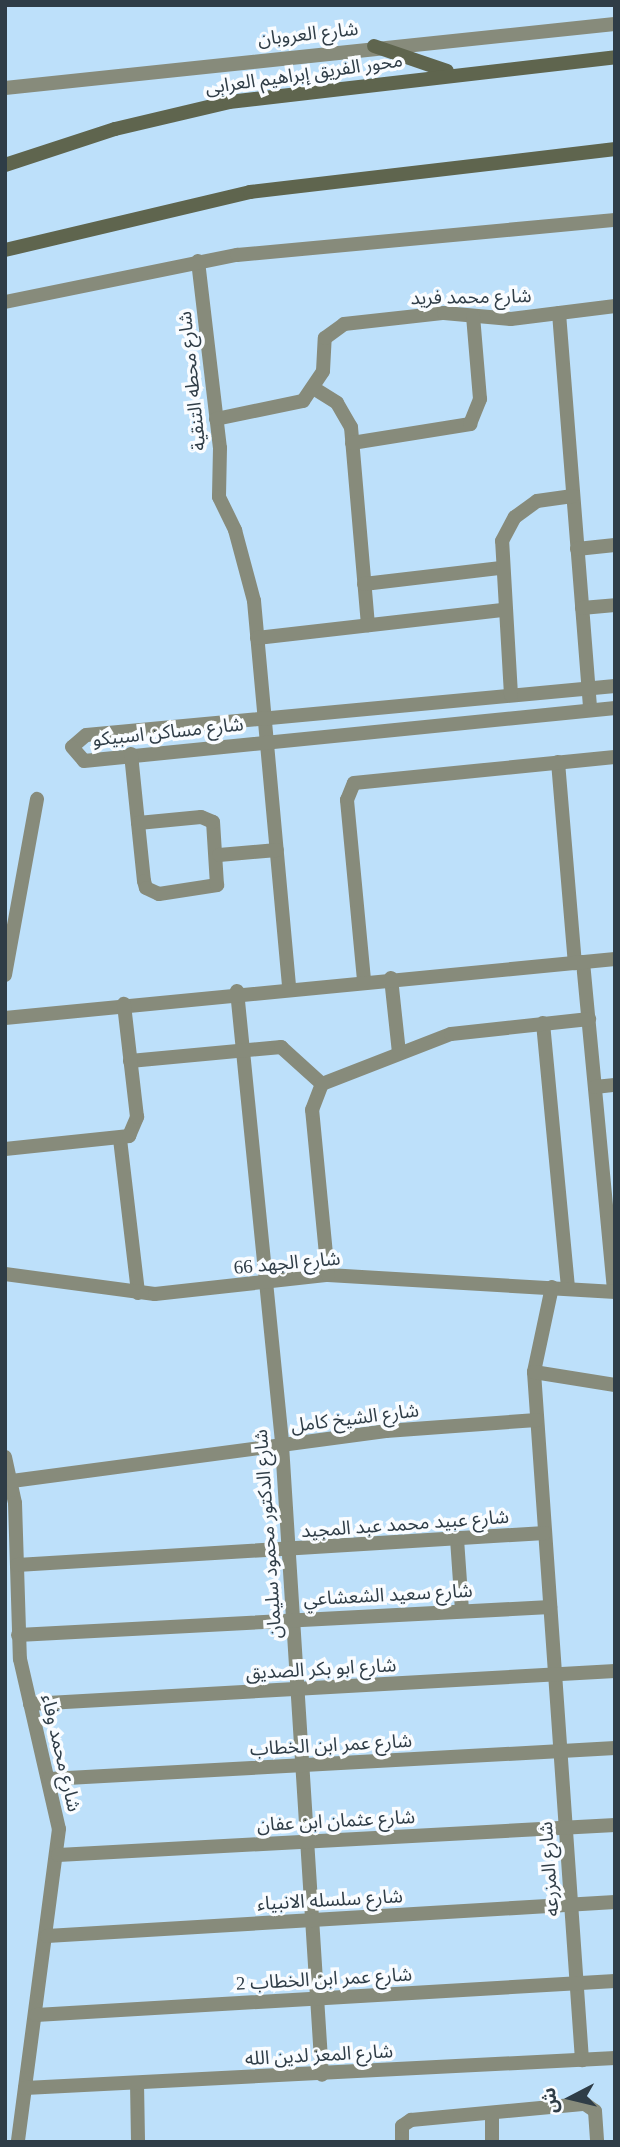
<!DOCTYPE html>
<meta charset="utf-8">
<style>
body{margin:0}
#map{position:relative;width:620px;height:2147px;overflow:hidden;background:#bde0fa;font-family:"Times New Roman","Noto Sans Arabic",serif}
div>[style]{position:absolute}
.minor>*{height:14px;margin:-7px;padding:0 7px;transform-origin:7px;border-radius:7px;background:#878b7b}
.tertiary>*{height:14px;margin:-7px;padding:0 7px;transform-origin:7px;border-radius:7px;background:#878b7b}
.secondary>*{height:14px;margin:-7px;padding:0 7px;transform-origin:7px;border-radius:7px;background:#5f654e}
span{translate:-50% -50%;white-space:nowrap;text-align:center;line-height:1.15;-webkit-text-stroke:7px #f9fcff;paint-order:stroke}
.street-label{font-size:19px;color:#2f3d47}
.frame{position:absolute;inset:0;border:7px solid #2f3d47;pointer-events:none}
.north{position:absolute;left:536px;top:2063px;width:70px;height:70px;-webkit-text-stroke:5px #f9fcff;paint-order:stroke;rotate:263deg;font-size:19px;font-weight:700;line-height:28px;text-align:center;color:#2f3d47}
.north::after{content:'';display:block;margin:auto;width:24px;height:32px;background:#2f3d47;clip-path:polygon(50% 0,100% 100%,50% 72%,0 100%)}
</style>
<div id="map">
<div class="minor">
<div style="left:198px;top:261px;width:188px;rotate:83.3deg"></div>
<div style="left:220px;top:448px;width:49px;rotate:91.2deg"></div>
<div style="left:219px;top:497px;width:37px;rotate:64deg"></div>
<div style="left:235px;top:530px;width:73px;rotate:75deg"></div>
<div style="left:254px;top:601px;width:387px;rotate:84.8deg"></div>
<div style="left:559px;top:313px;width:398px;rotate:85.5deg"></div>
<div style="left:315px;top:389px;width:26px;rotate:32deg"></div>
<div style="left:337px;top:403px;width:28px;rotate:60deg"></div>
<div style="left:351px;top:427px;width:199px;rotate:85.1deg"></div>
<div style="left:216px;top:419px;width:89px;rotate:-11.7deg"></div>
<div style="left:303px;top:401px;width:36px;rotate:-56deg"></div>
<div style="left:323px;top:371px;width:33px;rotate:-87deg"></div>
<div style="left:325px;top:338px;width:24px;rotate:-36deg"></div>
<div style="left:344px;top:324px;width:101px;rotate:-6.3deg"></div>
<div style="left:444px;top:313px;width:67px;rotate:5.1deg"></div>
<div style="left:511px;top:319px;width:105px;rotate:-7.1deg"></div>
<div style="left:352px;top:443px;width:120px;rotate:-9.1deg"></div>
<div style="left:470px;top:424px;width:27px;rotate:-68deg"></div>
<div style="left:480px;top:399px;width:83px;rotate:-94.8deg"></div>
<div style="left:577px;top:549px;width:38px;rotate:-6deg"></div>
<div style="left:364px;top:584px;width:138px;rotate:-6.7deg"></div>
<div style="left:582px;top:608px;width:33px;rotate:-5deg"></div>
<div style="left:257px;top:638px;width:249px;rotate:-6.5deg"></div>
<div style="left:615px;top:686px;width:531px;rotate:174.71deg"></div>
<div style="left:86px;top:735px;width:18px;rotate:139deg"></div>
<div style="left:72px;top:747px;width:18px;rotate:49deg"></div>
<div style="left:84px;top:761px;width:534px;rotate:-5.7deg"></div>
<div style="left:511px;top:695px;width:154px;rotate:-93.3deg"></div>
<div style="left:502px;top:541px;width:27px;rotate:-62deg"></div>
<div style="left:515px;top:517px;width:27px;rotate:-36deg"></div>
<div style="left:537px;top:501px;width:36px;rotate:-8deg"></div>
<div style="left:131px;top:754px;width:69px;rotate:84.2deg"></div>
<div style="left:138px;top:823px;width:58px;rotate:84.1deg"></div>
<div style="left:144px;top:881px;width:7px;rotate:74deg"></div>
<div style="left:146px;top:888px;width:14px;rotate:25deg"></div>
<div style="left:159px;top:894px;width:59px;rotate:-8.8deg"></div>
<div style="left:217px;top:885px;width:63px;rotate:-93.6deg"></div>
<div style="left:213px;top:822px;width:13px;rotate:-157deg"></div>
<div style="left:201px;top:817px;width:63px;rotate:174.6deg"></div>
<div style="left:558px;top:762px;width:202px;rotate:85.2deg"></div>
<div style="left:219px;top:855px;width:58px;rotate:-4.9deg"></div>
<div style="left:583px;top:962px;width:330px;rotate:84.6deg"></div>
<div style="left:5px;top:975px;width:179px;rotate:-79.7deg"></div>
<div style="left:391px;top:978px;width:75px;rotate:83.9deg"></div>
<div style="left:364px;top:980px;width:181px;rotate:-95.4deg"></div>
<div style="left:347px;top:800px;width:18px;rotate:-68deg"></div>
<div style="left:354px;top:783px;width:262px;rotate:-5.7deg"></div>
<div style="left:237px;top:991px;width:456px;rotate:84.3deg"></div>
<div style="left:282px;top:1445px;width:631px;rotate:86.37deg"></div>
<div style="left:5px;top:1018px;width:613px;rotate:-5.52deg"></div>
<div style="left:543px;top:1023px;width:266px;rotate:84.6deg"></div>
<div style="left:130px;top:1061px;width:152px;rotate:-5.3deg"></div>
<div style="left:281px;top:1047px;width:55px;rotate:42.1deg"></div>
<div style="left:595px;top:1087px;width:20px;rotate:-6deg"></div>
<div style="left:120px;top:1139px;width:155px;rotate:83.3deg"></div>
<div style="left:5px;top:1149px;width:125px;rotate:-6deg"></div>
<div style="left:129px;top:1136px;width:21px;rotate:-67deg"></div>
<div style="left:137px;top:1117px;width:114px;rotate:-96.6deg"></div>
<div style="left:5px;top:1274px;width:151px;rotate:7.6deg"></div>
<div style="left:155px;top:1294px;width:174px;rotate:-6.3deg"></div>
<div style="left:328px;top:1275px;width:288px;rotate:3.4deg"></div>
<div style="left:328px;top:1275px;width:166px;rotate:-95.5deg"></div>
<div style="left:312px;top:1110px;width:28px;rotate:-69deg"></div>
<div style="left:322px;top:1084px;width:138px;rotate:-21.2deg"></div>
<div style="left:451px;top:1034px;width:139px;rotate:-6.2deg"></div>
<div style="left:552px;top:1287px;width:87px;rotate:102deg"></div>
<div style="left:534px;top:1372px;width:690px;rotate:86.01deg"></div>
<div style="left:534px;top:1372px;width:82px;rotate:9.1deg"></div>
<div style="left:5px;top:1457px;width:47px;rotate:77.7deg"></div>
<div style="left:15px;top:1503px;width:156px;rotate:88.2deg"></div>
<div style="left:20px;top:1659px;width:174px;rotate:77.1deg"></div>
<div style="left:59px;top:1829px;width:316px;rotate:97.5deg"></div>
<div style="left:12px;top:1481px;width:377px;rotate:-7.6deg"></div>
<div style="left:386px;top:1431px;width:151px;rotate:-4.2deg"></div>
<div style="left:457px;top:1539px;width:72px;rotate:86deg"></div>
<div style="left:17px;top:1565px;width:529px;rotate:-3.47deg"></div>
<div style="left:18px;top:1635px;width:533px;rotate:-3.01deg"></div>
<div style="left:30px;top:1704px;width:586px;rotate:-3.23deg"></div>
<div style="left:49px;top:1779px;width:567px;rotate:-3.13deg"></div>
<div style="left:58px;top:1855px;width:558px;rotate:-3.08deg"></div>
<div style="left:47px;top:1936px;width:569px;rotate:-3.43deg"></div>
<div style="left:36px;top:2015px;width:580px;rotate:-3.36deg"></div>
<div style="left:137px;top:2083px;width:59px;rotate:89deg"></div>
<div style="left:25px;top:2088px;width:591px;rotate:-2.91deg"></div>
<div style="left:492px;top:2113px;width:29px;rotate:90deg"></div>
<div style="left:402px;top:2142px;width:16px;rotate:-90deg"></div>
<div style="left:402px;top:2126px;width:11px;rotate:-34deg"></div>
<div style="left:411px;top:2120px;width:175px;rotate:-5.3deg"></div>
<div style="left:585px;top:2104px;width:12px;rotate:35deg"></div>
<div style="left:595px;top:2111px;width:31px;rotate:86deg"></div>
</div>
<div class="tertiary">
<div style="left:5px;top:88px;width:613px;rotate:-5.99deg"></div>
<div style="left:5px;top:302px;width:237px;rotate:-11.5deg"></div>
<div style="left:237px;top:255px;width:380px;rotate:-5.3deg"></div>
</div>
<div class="secondary">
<div style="left:374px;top:46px;width:77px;rotate:18.9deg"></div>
<div style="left:5px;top:165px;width:116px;rotate:-18.1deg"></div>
<div style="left:115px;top:129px;width:117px;rotate:-13.3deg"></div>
<div style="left:229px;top:102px;width:389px;rotate:-6.6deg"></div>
<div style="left:5px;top:250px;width:252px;rotate:-13.3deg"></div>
<div style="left:250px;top:192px;width:368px;rotate:-6.7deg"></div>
</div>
<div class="street-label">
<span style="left:308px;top:34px;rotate:-6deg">شارع العروبان</span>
<span style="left:304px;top:74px;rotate:-8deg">محور الفريق إبراهيم العرابى</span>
<span style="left:471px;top:297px;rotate:-1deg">شارع محمد فريد</span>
<span style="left:192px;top:381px;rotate:-96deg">شارع محطه التنقية</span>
<span style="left:168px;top:732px;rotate:-6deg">شارع مساكن اسبيكو</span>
<span style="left:287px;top:1263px;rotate:-5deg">شارع الجهد 66</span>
<span style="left:355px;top:1418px;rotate:-7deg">شارع الشيخ كامل</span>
<span style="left:405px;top:1524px;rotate:-4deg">شارع عبيد محمد عبد المجيد</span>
<span style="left:268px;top:1534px;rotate:-94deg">شارع الدكتور محمود سليمان</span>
<span style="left:388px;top:1595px;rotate:-3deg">شارع سعيد الشعشاعي</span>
<span style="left:321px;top:1669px;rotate:-3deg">شارع ابو بكر الصديق</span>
<span style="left:331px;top:1745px;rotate:-3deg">شارع عمر ابن الخطاب</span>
<span style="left:61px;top:1753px;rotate:77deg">شارع محمد وفاء</span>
<span style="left:336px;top:1821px;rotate:-3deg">شارع عثمان ابن عفان</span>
<span style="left:549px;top:1869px;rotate:-94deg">شارع المزرعه</span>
<span style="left:330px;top:1900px;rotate:-3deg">شارع سلسله الانبياء</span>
<span style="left:324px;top:1979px;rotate:-3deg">شارع عمر ابن الخطاب 2</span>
<span style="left:319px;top:2055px;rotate:-3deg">شارع المعز لدين الله</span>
</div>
<div class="frame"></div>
<div class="north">ش</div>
</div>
